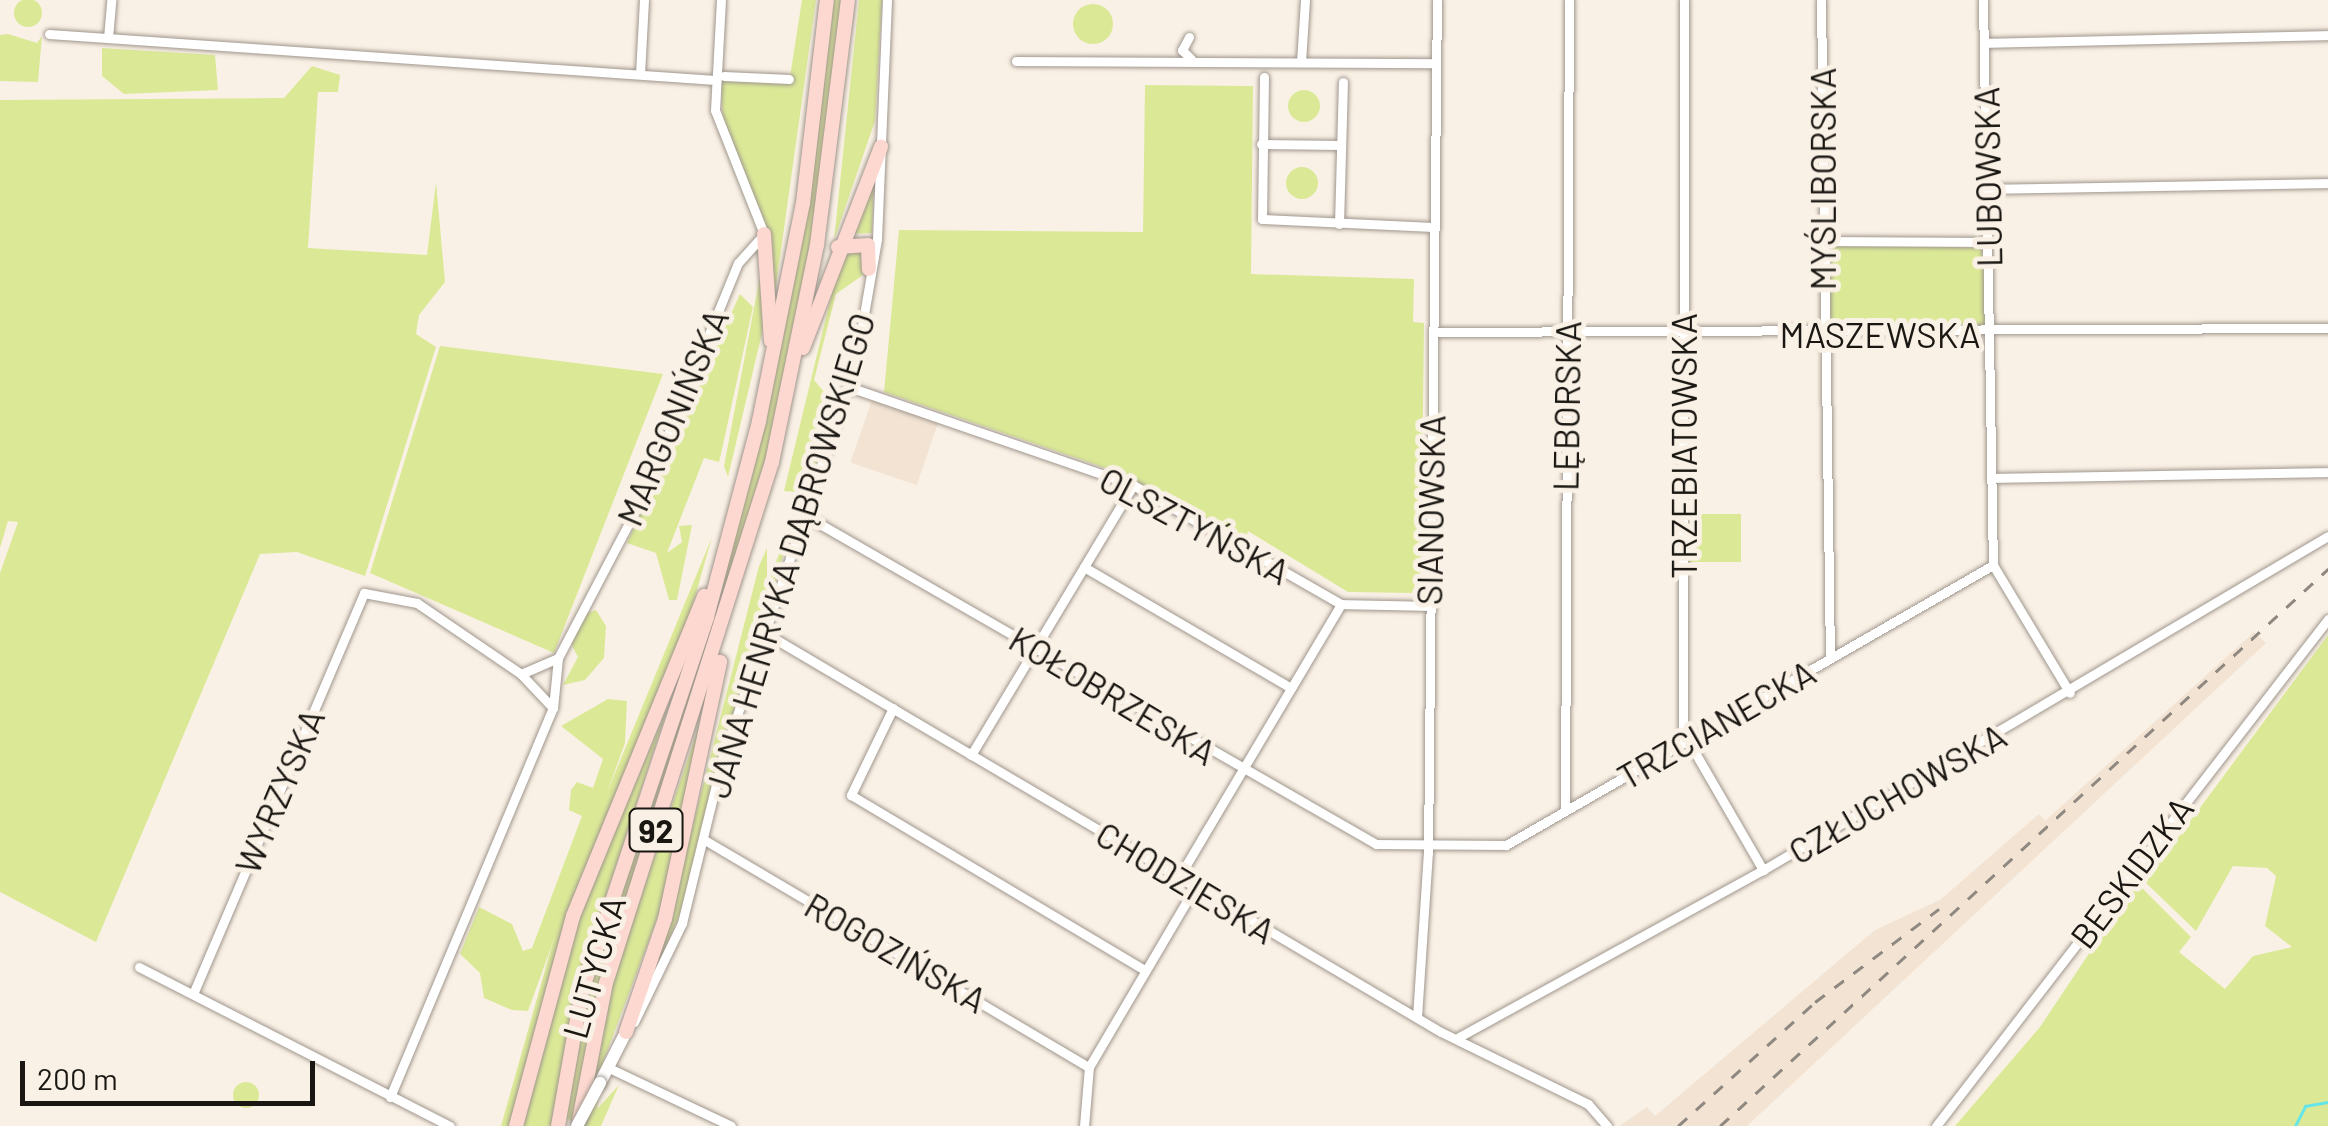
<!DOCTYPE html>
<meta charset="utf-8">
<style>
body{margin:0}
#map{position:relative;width:2328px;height:1126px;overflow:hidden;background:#faf1e6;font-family:Barlow,sans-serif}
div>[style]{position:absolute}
.built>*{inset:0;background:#f2e3d3;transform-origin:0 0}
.green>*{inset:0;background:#dbe997;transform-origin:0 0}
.round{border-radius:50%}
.stream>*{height:2.5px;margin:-1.25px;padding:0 1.25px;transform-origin:1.25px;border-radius:1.25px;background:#64e5e8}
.roads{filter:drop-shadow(0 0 2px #9f968d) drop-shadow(0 0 2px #9f968d)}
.street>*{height:9px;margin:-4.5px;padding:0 4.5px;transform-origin:4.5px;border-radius:4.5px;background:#fff}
.secondary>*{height:12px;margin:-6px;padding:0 6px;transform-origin:6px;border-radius:6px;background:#fff}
.primary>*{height:14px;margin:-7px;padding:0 7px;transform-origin:7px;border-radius:7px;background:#fcd8d0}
.rail>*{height:2.5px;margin-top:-1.25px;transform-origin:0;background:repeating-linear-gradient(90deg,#8e8881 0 12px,transparent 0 24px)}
.bridges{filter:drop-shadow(0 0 2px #9f968d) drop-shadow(0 0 2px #9f968d)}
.secondary-bridge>*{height:12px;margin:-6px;padding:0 6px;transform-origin:6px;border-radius:6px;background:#fff}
span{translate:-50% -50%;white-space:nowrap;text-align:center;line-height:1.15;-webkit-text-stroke:10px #faf1e6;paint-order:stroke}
.shield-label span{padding:2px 8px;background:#faf1e6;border:2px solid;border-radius:8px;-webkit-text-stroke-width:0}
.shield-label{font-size:32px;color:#1a1713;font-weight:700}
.street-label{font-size:35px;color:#1a1713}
.scale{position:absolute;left:20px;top:1061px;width:295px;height:45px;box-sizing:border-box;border:5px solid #1a1713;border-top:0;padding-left:12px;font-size:30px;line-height:35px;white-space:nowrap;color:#1a1713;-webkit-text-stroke:8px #faf1e6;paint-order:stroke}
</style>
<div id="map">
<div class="built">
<div style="left:872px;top:400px;width:70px;height:66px;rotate:19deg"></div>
<div style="clip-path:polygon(2254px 632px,2266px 643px,1747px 1126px,1619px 1126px,1647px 1107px,1655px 1116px,1875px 930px,1940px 900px,2039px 814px,2045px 821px)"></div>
</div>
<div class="green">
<div class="round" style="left:14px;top:-1px;width:28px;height:28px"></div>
<div style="clip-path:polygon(802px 0,816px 0,775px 293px,769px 234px,723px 123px,721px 81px,789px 83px)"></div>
<div style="clip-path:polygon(833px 0,842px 0,838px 48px,807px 270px,766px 457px,604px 968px,573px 1120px,565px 1119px,594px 972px,752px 476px,802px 243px)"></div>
<div style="clip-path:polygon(859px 0,882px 0,875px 121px,834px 240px)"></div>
<div class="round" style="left:1073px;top:4px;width:40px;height:40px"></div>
<div style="clip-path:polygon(8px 34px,37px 43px,42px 36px,38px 82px,0 81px,0 35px)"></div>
<div style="clip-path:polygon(102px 48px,215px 55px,218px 90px,124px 94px,102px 76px)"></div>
<div style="clip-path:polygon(312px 66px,340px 75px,338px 92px,318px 92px,308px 248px,427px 255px,436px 182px,445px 282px,419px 315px,416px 334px,436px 347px,365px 576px,297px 552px,260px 554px,96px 942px,0 892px,0 573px,18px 522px,8px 521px,0 548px,0 100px,284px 98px)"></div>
<div style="clip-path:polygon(1145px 85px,1253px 86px,1251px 274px,1414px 279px,1413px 322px,1424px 323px,1421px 571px,1412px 593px,1348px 592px,1248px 531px,1246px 539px,1114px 471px,884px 392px,899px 230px,1143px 232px)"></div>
<div class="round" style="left:1288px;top:90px;width:32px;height:32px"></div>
<div style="clip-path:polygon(874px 163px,872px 233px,851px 234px)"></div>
<div class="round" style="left:1286px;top:167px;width:32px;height:32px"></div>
<div style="clip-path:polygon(1840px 244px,1982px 248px,1987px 325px,1829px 330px,1829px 250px)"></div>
<div style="clip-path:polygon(864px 249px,863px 275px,836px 294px,814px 380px,835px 405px,808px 493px,784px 491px,842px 251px)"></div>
<div style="clip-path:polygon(761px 271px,763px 329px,728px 477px,724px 466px)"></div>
<div style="clip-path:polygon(740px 294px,753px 307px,721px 454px,719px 462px,704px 458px,667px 553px,682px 542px,679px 526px,692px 525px,677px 600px,669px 600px,656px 553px,627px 543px)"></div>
<div style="clip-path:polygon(440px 346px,663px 374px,554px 653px,370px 573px)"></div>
<div style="clip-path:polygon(799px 500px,681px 912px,657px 966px,759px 566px,767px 548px,767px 586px)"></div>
<div style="left:1689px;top:514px;width:52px;height:48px"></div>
<div style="clip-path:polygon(712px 537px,689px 618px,571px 903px,510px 1126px,501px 1126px,569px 885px)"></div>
<div style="clip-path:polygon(596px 610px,606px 626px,604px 658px,585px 680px,563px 685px,578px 657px,570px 642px,582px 615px)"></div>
<div style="clip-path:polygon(2328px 635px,2328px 1126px,1955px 1126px,2040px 1027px,2132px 889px,2142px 888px,2191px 937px,2179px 952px,2225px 989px,2253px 956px,2292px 947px,2265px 926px,2276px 876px,2267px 868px,2233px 866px,2196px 931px,2145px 882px)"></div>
<div style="clip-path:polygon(709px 697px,660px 911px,603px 1062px,597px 1109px,619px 1085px,601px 1126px,585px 1126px,615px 972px)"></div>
<div style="clip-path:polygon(608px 699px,627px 701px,625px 743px,528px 1011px,512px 1010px,484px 998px,480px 973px,460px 954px,479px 907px,512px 924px,523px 951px,532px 948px,582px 816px,569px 810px,571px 790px,577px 782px,593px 788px,603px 759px,561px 726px)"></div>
<div style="clip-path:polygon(668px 707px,578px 982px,552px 1126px,522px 1126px,582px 907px)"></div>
<div class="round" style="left:233px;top:1082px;width:26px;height:26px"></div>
</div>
<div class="stream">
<div style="left:2295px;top:1126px;width:22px;rotate:-63deg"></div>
<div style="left:2305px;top:1106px;width:23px;rotate:-10deg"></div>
</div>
<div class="roads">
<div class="street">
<div style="left:1684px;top:0;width:732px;rotate:90.08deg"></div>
<div style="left:1683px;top:732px;width:160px;rotate:59.9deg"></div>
<div style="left:1821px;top:0;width:657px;rotate:89.22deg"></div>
<div style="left:1983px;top:0;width:565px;rotate:88.99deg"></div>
<div style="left:1993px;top:565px;width:149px;rotate:59deg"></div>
<div style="left:49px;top:34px;width:668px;rotate:3.95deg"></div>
<div style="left:1189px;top:37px;width:15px;rotate:118deg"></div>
<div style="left:1182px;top:50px;width:13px;rotate:45deg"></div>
<div style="left:108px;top:38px;width:38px;rotate:-85deg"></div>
<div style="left:1984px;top:43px;width:344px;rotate:-1.3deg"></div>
<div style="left:1016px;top:61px;width:420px;rotate:0.3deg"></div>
<div style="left:1301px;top:62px;width:62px;rotate:-86.3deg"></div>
<div style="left:640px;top:74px;width:74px;rotate:-86.9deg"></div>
<div style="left:724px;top:76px;width:65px;rotate:2.6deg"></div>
<div style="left:1264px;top:77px;width:142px;rotate:90.8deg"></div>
<div style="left:1262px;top:219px;width:172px;rotate:2.7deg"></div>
<div style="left:1261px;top:144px;width:80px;rotate:0.7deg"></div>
<div style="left:1987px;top:189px;width:341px;rotate:-1deg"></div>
<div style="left:1339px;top:224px;width:142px;rotate:-88.4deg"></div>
<div style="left:1823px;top:241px;width:165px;rotate:0.3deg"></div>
<div style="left:1433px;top:332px;width:895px;rotate:-0.26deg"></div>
<div style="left:849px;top:387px;width:300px;rotate:19deg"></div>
<div style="left:1133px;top:485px;width:240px;rotate:29.8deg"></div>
<div style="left:1341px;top:604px;width:88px;rotate:1.3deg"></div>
<div style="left:1993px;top:478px;width:335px;rotate:-1deg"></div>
<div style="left:806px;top:516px;width:658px;rotate:29.92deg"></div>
<div style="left:1376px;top:844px;width:130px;rotate:0.4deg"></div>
<div style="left:1506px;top:845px;width:562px;rotate:-29.9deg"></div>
<div style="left:1084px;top:567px;width:240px;rotate:30.3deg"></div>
<div style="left:765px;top:633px;width:785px;rotate:30.55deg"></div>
<div style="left:1441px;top:1032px;width:164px;rotate:26.1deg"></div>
<div style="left:1588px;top:1104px;width:29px;rotate:49deg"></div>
<div style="left:558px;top:658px;width:181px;rotate:-62.3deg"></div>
<div style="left:642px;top:498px;width:254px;rotate:-67.8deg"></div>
<div style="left:738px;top:263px;width:39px;rotate:-48deg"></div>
<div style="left:764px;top:234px;width:133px;rotate:-111.6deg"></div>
<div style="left:715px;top:110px;width:110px;rotate:-86.9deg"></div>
<div style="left:893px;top:708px;width:97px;rotate:115.8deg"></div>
<div style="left:851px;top:795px;width:341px;rotate:30.8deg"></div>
<div style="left:971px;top:755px;width:315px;rotate:-59deg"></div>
<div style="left:1565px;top:811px;width:811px;rotate:-89.72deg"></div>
<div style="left:703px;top:839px;width:448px;rotate:30.6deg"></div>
<div style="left:1179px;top:877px;width:317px;rotate:-59.3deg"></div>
<div style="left:139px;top:967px;width:349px;rotate:27.1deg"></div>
<div style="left:193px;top:994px;width:436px;rotate:-66.9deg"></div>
<div style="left:364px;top:593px;width:54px;rotate:10.7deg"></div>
<div style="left:417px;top:603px;width:126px;rotate:34.3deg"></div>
<div style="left:521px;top:674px;width:40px;rotate:-23.4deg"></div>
<div style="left:558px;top:658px;width:50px;rotate:95.7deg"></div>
<div style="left:553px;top:708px;width:47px;rotate:-133.3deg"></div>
<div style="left:1417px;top:1017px;width:164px;rotate:-86.2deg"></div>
<div style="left:1428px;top:853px;width:853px;rotate:-89.4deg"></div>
<div style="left:634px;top:1022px;width:110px;rotate:-64.1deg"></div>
<div style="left:682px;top:923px;width:168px;rotate:-76.2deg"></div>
<div style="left:722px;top:760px;width:421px;rotate:-71.4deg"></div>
<div style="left:856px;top:361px;width:124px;rotate:-80.2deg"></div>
<div style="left:877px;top:239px;width:239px;rotate:-87.6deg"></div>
<div style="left:1459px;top:1037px;width:347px;rotate:-28.8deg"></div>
<div style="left:1763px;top:870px;width:656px;rotate:-30.59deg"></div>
<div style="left:609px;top:1068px;width:135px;rotate:25.4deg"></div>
<div style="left:390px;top:1097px;width:422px;rotate:-67.3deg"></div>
<div style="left:1084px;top:1126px;width:59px;rotate:-85.2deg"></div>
<div style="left:1089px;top:1067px;width:209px;rotate:-59.5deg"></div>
<div style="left:1936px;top:1126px;width:641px;rotate:-52.29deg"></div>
</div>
<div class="secondary">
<div style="left:600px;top:1083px;width:57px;rotate:-63deg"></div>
</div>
<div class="primary">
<div style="left:764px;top:234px;width:107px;rotate:86.3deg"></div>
<div style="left:838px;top:247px;width:30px;rotate:-4deg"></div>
<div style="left:868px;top:245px;width:24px;rotate:88deg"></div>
<div style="left:803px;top:348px;width:216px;rotate:-68.8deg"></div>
<div style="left:626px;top:1032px;width:120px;rotate:-71deg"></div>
<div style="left:665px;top:919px;width:263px;rotate:-77.9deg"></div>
<div style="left:579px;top:1120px;width:140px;rotate:-78.9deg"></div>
<div style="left:606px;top:983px;width:547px;rotate:-72.33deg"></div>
<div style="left:772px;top:462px;width:222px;rotate:-78.3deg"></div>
<div style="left:817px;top:245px;width:247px;rotate:-82.8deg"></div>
<div style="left:516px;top:1126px;width:218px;rotate:-74.8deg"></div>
<div style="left:573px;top:916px;width:346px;rotate:-67.7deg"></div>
<div style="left:558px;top:1126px;width:137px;rotate:-79.9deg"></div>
<div style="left:582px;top:991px;width:394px;rotate:-71.5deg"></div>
<div style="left:707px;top:617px;width:203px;rotate:-75.1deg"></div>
<div style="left:759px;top:421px;width:222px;rotate:-78.6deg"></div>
<div style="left:803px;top:203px;width:204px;rotate:-83.3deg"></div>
</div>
</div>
<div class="rail">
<div style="left:1678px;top:1126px;width:185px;rotate:-42.1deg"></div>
<div style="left:1815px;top:1002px;width:155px;rotate:-36.9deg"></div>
<div style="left:1720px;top:1126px;width:825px;rotate:-42.49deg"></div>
</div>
<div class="bridges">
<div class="secondary-bridge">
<div style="left:577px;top:1126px;width:49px;rotate:-61.9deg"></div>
</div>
</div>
<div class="shield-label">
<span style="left:656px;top:830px">92</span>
</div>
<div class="street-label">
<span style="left:1987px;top:177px;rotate:-91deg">LUBOWSKA</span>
<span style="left:1822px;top:179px;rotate:-90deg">MYŚLIBORSKA</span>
<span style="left:1880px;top:334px">MASZEWSKA</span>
<span style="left:1566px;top:406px;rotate:-89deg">LĘBORSKA</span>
<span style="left:672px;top:417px;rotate:-67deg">MARGONIŃSKA</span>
<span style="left:1683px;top:446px;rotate:-90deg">TRZEBIATOWSKA</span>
<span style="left:1430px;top:510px;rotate:-89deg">SIANOWSKA</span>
<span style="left:1195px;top:525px;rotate:28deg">OLSZTYŃSKA</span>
<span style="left:789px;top:555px;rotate:-73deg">JANA HENRYKA DĄBROWSKIEGO</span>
<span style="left:1113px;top:695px;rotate:31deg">KOŁOBRZESKA</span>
<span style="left:1716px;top:724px;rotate:-30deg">TRZCIANECKA</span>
<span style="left:279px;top:791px;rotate:-67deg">WYRZYSKA</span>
<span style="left:1897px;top:793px;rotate:-30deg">CZŁUCHOWSKA</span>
<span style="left:2131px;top:872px;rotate:-53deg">BESKIDZKA</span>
<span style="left:1186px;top:882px;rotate:31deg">CHODZIESKA</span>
<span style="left:896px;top:952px;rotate:30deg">ROGOZIŃSKA</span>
<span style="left:593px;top:967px;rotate:-74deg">LUTYCKA</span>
</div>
<div class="scale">200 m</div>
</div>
